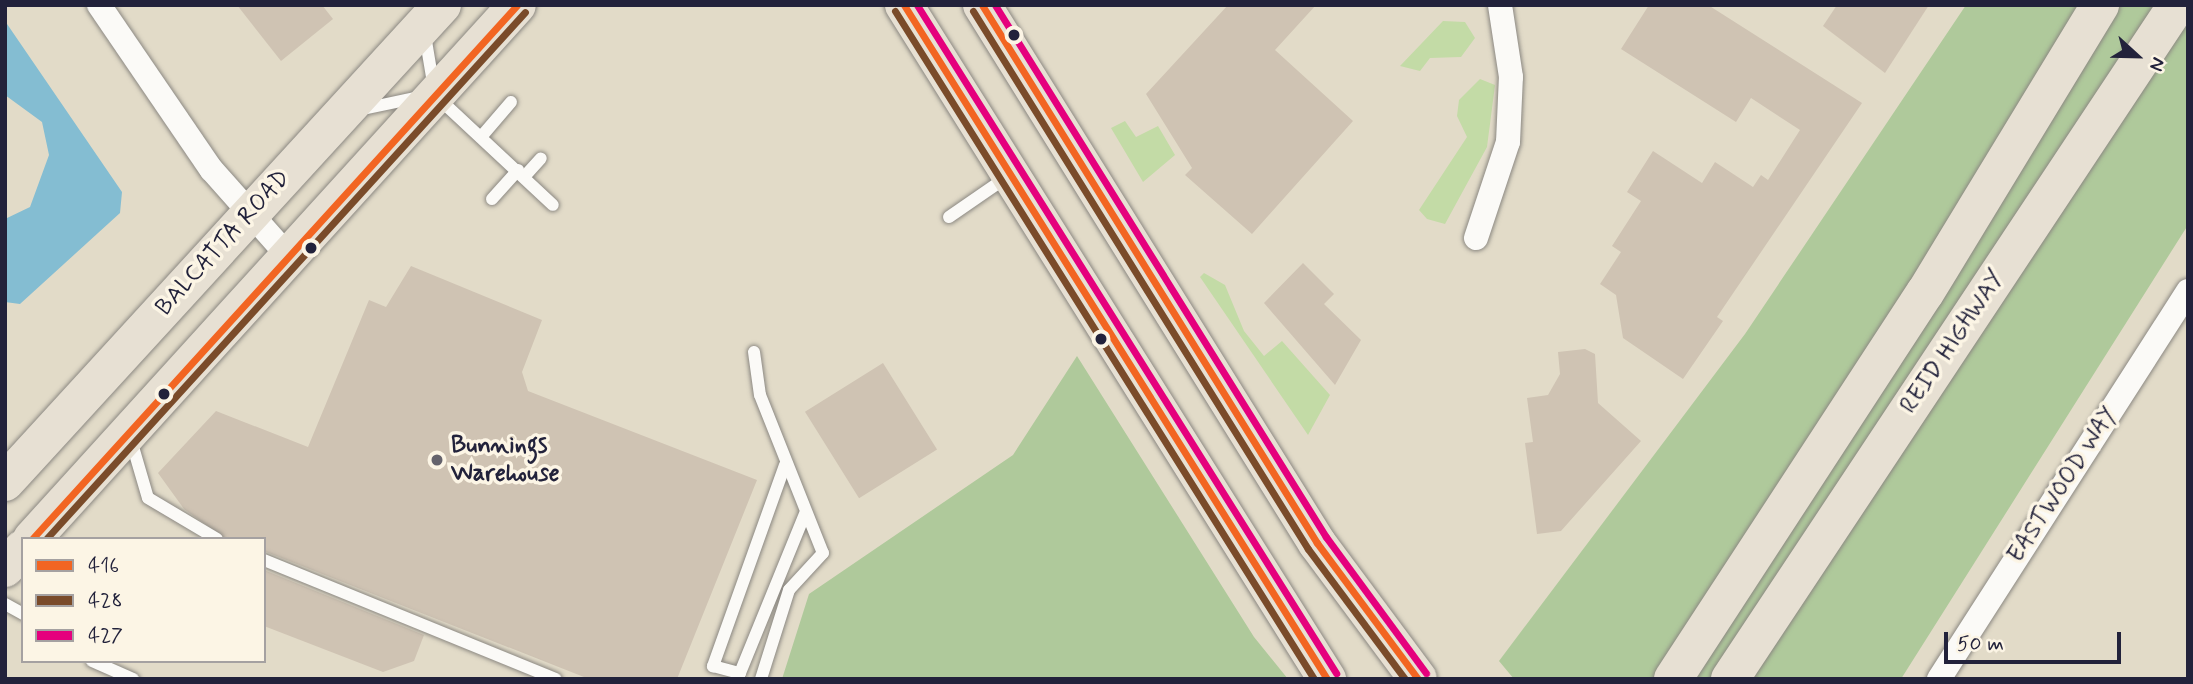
<!DOCTYPE html>
<style>
body{margin:0}
#map{position:relative;width:2193px;height:684px;overflow:hidden;background:#e2dbc8;font-family:Mynerve,sans-serif}
div>[style]{position:absolute}
.green>*{inset:0;background:#c3dba6}
.forest>*{inset:0;background:#afc99b}
.water>*{inset:0;background:#84bdd2}
.building>*{inset:0;background:#cfc3b3;transform-origin:0 0}
.roads{filter:drop-shadow(0 0 2px #8b8882) drop-shadow(0 0 2px #8b8882)}
.lane>*{height:12px;margin:-6px;padding:0 6px;transform-origin:6px;border-radius:6px;background:#fbfaf7}
.street>*{height:24px;margin:-12px;padding:0 12px;transform-origin:12px;border-radius:12px;background:#fbfaf7}
.primary>*{height:38px;margin:-19px;padding:0 19px;transform-origin:19px;border-radius:19px;background:#e7e0d3}
.highway>*{height:38px;margin:-19px;padding:0 19px;transform-origin:19px;border-radius:19px;background:#e7e0d3}
.bus-1>*{height:7px;margin:-3.5px;padding:0 3.5px;transform-origin:3.5px;border-radius:3.5px;background:#f26522}
.bus-2>*{height:7px;margin:-3.5px;padding:0 3.5px;transform-origin:3.5px;border-radius:3.5px;background:#7a4b2a}
.bus-3>*{height:7px;margin:-3.5px;padding:0 3.5px;transform-origin:3.5px;border-radius:3.5px;background:#e5007d}
.dots>*{width:19px;height:19px;translate:-50% -50%;box-sizing:border-box;border:4px solid #fcf5e5;border-radius:50%}
span{translate:-50% -50%;white-space:nowrap;text-align:center;line-height:1.15;-webkit-text-stroke:7px #fcf5e5;paint-order:stroke}
.street-label{font-size:24px;color:#22223b}
.poi-label{font-size:24px;color:#22223b;font-weight:700}
.left{translate:0 -50%;text-align:left}
.frame{position:absolute;inset:0;border:7px solid #22223b;pointer-events:none}
.legend{position:absolute;left:21px;top:537px;width:245px;height:126px;box-sizing:border-box;background:#fcf5e5;border:2px solid #a5a1a1;margin:0;padding:9px 12px;list-style:none;font-size:21px;color:#22223b}
.legend li{display:flex;align-items:center;gap:14px;height:35px}
.legend b{width:35px;border:2px solid #a5a1a1}
.north{position:absolute;left:2102px;top:21px;width:70px;height:70px;-webkit-text-stroke:5px #fcf5e5;paint-order:stroke;rotate:112deg;font-size:19px;font-weight:700;line-height:28px;text-align:center;color:#22223b}
.north::after{content:'';display:block;margin:auto;width:24px;height:32px;background:#22223b;clip-path:polygon(50% 0,100% 100%,50% 72%,0 100%)}
.scale{position:absolute;left:1944px;top:632px;width:177px;height:32px;box-sizing:border-box;border:4px solid #22223b;border-top:0;padding-left:9px;font-size:21px;line-height:24px;white-space:nowrap;color:#22223b;-webkit-text-stroke:5px #fcf5e5;paint-order:stroke}
</style>
<div id="map">
<div class="green">
<div style="clip-path:polygon(1443px 21px,1465px 22px,1475px 38px,1461px 57px,1430px 58px,1420px 71px,1400px 66px)"></div>
<div style="clip-path:polygon(1480px 79px,1495px 85px,1487px 147px,1445px 224px,1427px 219px,1419px 210px,1467px 137px,1457px 116px,1459px 100px)"></div>
<div style="clip-path:polygon(1125px 121px,1136px 137px,1158px 126px,1175px 155px,1143px 182px,1111px 128px)"></div>
<div style="clip-path:polygon(1204px 273px,1225px 285px,1244px 331px,1264px 356px,1282px 341px,1330px 395px,1308px 435px,1200px 277px)"></div>
</div>
<div class="forest">
<div style="clip-path:polygon(1966px 5px,2188px 5px,2188px 225px,1901px 679px,1514px 679px,1499px 661px,1745px 334px)"></div>
<div style="clip-path:polygon(1077px 356px,1254px 637px,1288px 679px,782px 679px,809px 594px,1013px 455px)"></div>
</div>
<div class="water">
<div style="clip-path:polygon(5px 21px,122px 192px,120px 213px,20px 304px,5px 302px,5px 219px,30px 207px,49px 155px,42px 122px,5px 95px)"></div>
</div>
<div class="building">
<div style="clip-path:polygon(237px 5px,322px 5px,333px 19px,281px 61px)"></div>
<div style="clip-path:polygon(1228px 5px,1316px 5px,1275px 50px,1353px 121px,1252px 234px,1185px 175px,1192px 168px,1146px 94px)"></div>
<div style="clip-path:polygon(1649px 5px,1708px 5px,1862px 103px,1717px 317px,1723px 321px,1683px 379px,1623px 338px,1616px 295px,1600px 284px,1621px 252px,1612px 246px,1641px 201px,1627px 192px,1653px 151px,1702px 183px,1715px 162px,1753px 187px,1761px 175px,1768px 180px,1800px 130px,1751px 98px,1736px 122px,1621px 49px)"></div>
<div style="clip-path:polygon(1837px 5px,1929px 5px,1885px 73px,1823px 26px)"></div>
<div style="clip-path:polygon(1303px 263px,1334px 294px,1324px 304px,1361px 340px,1335px 385px,1264px 303px)"></div>
<div style="clip-path:polygon(411px 266px,542px 320px,522px 372px,528px 391px,757px 480px,677px 679px,589px 679px,264px 551px,264px 539px,226px 539px,184px 509px,158px 473px,216px 411px,308px 447px,369px 300px,386px 307px)"></div>
<div style="clip-path:polygon(1585px 349px,1595px 354px,1598px 403px,1641px 441px,1561px 531px,1537px 534px,1525px 443px,1533px 442px,1527px 398px,1548px 395px,1560px 374px,1558px 352px)"></div>
<div style="left:883px;top:363px;width:102px;height:92px;rotate:58deg"></div>
<div style="clip-path:polygon(264px 570px,424px 635px,414px 661px,383px 672px,264px 626px)"></div>
</div>
<div class="roads">
<div class="lane">
<div style="left:425px;top:35px;width:61px;rotate:80.5deg"></div>
<div style="left:435px;top:95px;width:161px;rotate:43deg"></div>
<div style="left:363px;top:109px;width:62px;rotate:-12deg"></div>
<div style="left:481px;top:137px;width:46px;rotate:-49.4deg"></div>
<div style="left:524px;top:177px;width:25px;rotate:-48deg"></div>
<div style="left:492px;top:199px;width:39px;rotate:-48deg"></div>
<div style="left:949px;top:217px;width:70px;rotate:-34.6deg"></div>
<div style="left:754px;top:352px;width:43px;rotate:82.1deg"></div>
<div style="left:760px;top:395px;width:170px;rotate:68.3deg"></div>
<div style="left:823px;top:553px;width:50px;rotate:132.6deg"></div>
<div style="left:789px;top:590px;width:93px;rotate:107.5deg"></div>
<div style="left:131px;top:440px;width:60px;rotate:73.7deg"></div>
<div style="left:148px;top:498px;width:80px;rotate:30.7deg"></div>
<div style="left:785px;top:465px;width:214px;rotate:109.7deg"></div>
<div style="left:713px;top:666px;width:28px;rotate:15deg"></div>
<div style="left:740px;top:673px;width:172px;rotate:-67.8deg"></div>
<div style="left:264px;top:560px;width:315px;rotate:22.2deg"></div>
<div style="left:5px;top:604px;width:21px;rotate:29deg"></div>
<div style="left:92px;top:661px;width:45px;rotate:23.7deg"></div>
</div>
<div class="street">
<div style="left:99px;top:5px;width:199px;rotate:55.7deg"></div>
<div style="left:211px;top:169px;width:119px;rotate:48.4deg"></div>
<div style="left:1476px;top:238px;width:101px;rotate:-71.6deg"></div>
<div style="left:1508px;top:142px;width:65px;rotate:-87.4deg"></div>
<div style="left:1511px;top:77px;width:73px;rotate:-98.7deg"></div>
<div style="left:1939px;top:679px;width:461px;rotate:-57.3deg"></div>
</div>
<div class="primary">
<div style="left:904px;top:5px;width:796px;rotate:57.89deg"></div>
<div style="left:982px;top:5px;width:634px;rotate:58.09deg"></div>
<div style="left:1317px;top:543px;width:169px;rotate:53.4deg"></div>
<div style="left:5px;top:482px;width:647px;rotate:-47.51deg"></div>
<div style="left:32px;top:539px;width:721px;rotate:-47.75deg"></div>
<div style="left:5px;top:568px;width:26px;rotate:-47deg"></div>
</div>
<div class="highway">
<div style="left:1673px;top:679px;width:461px;rotate:-56.9deg"></div>
<div style="left:1925px;top:293px;width:337px;rotate:-58.7deg"></div>
<div style="left:1730px;top:679px;width:809px;rotate:-56.45deg"></div>
</div>
</div>
<div class="bus-1">
<div style="left:904px;top:5px;width:796px;rotate:57.89deg"></div>
<div style="left:982px;top:5px;width:634px;rotate:58.09deg"></div>
<div style="left:1317px;top:543px;width:169px;rotate:53.4deg"></div>
<div style="left:32px;top:539px;width:721px;rotate:-47.75deg"></div>
</div>
<div class="bus-2">
<div style="left:895px;top:11px;width:789px;rotate:57.9deg"></div>
<div style="left:973px;top:11px;width:634px;rotate:58.09deg"></div>
<div style="left:1308px;top:549px;width:162px;rotate:53.3deg"></div>
<div style="left:46px;top:539px;width:712px;rotate:-47.73deg"></div>
</div>
<div class="bus-3">
<div style="left:917px;top:5px;width:789px;rotate:57.9deg"></div>
<div style="left:995px;top:5px;width:627px;rotate:58.11deg"></div>
<div style="left:1326px;top:537px;width:169px;rotate:53.7deg"></div>
</div>
<div class="dots">
<div style="left:1014px;top:35px;background:#22223b"></div>
<div style="left:311px;top:248px;background:#22223b"></div>
<div style="left:1101px;top:339px;background:#22223b"></div>
<div style="left:164px;top:394px;background:#22223b"></div>
<div style="left:437px;top:460px;background:#65636c"></div>
</div>
<div class="street-label">
<span style="left:223px;top:243px;rotate:-48deg">BALCATTA ROAD</span>
<span style="left:1953px;top:342px;rotate:-56deg">REID HIGHWAY</span>
<span style="left:2063px;top:485px;rotate:-57deg">EASTWOOD WAY</span>
</div>
<div class="poi-label">
<span class="left" style="left:451px;top:460px">Bunnings<br>Warehouse</span>
</div>
<div class="frame"></div>
<ul class="legend">
<li><b style="height:9px;background:#f26522"></b>416</li>
<li><b style="height:9px;background:#7a4b2a"></b>428</li>
<li><b style="height:9px;background:#e5007d"></b>427</li>
</ul>
<div class="north">N</div>
<div class="scale">50 m</div>
</div>
